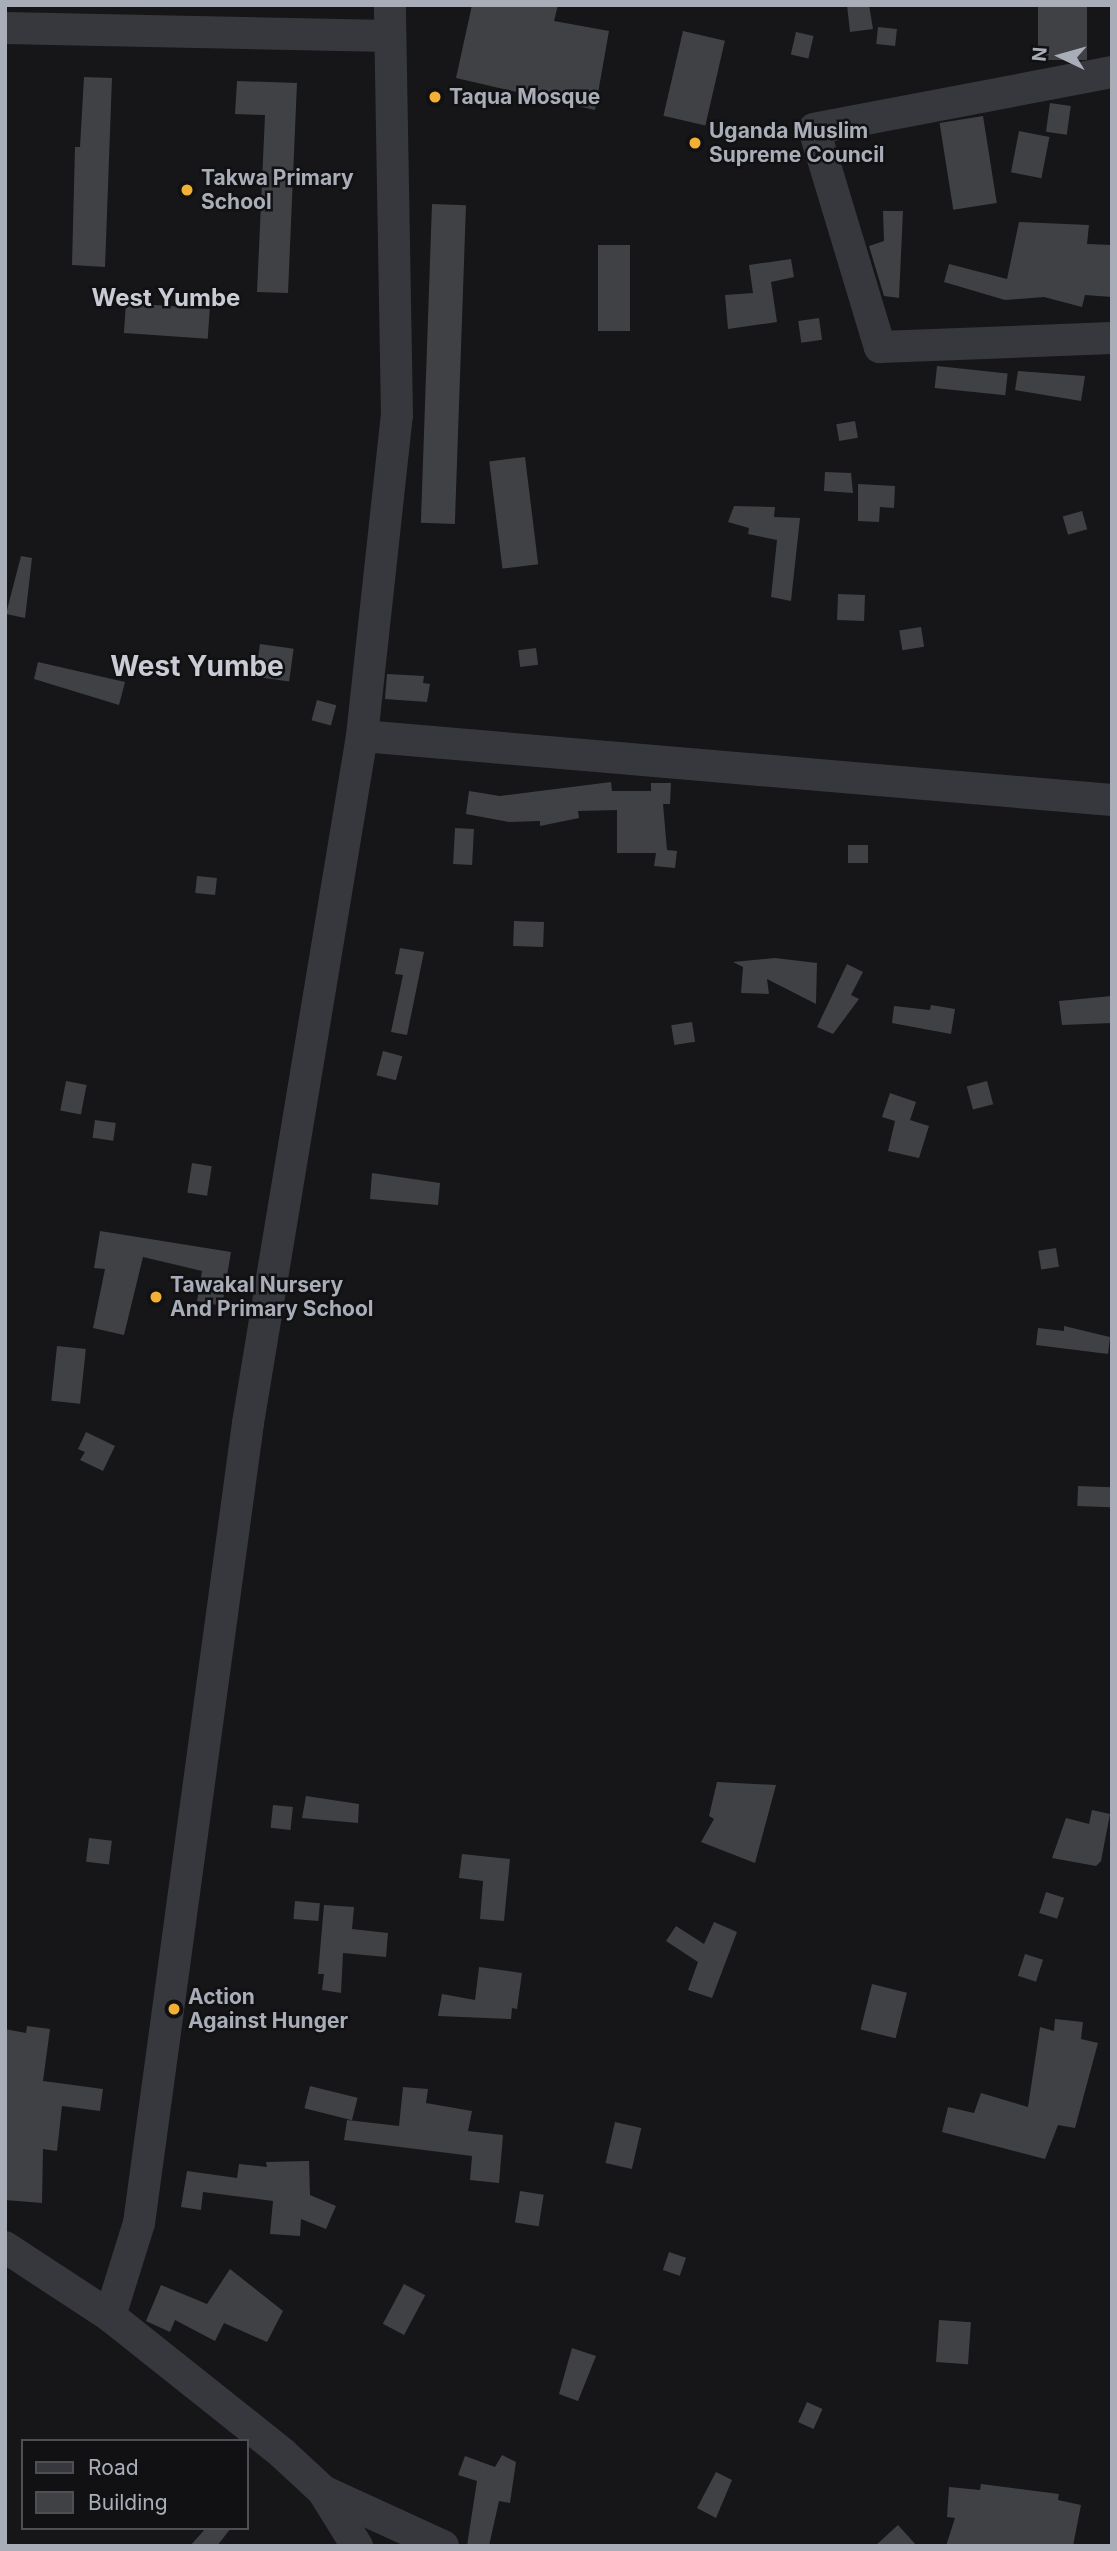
<!DOCTYPE html>
<style>
body{margin:0}
#map{position:relative;width:1117px;height:2551px;overflow:hidden;background:#161618;font-family:Inter,sans-serif}
div>[style]{position:absolute}
.building>*{inset:0;background:#404145;transform-origin:0 0}
.minor>*{height:32px;margin:-16px;padding:0 16px;transform-origin:16px;border-radius:16px;background:#37383d}
.dots>*{width:19px;height:19px;translate:-50% -50%;box-sizing:border-box;border:4px solid #111113;border-radius:50%}
span{translate:-50% -50%;white-space:nowrap;text-align:center;line-height:1.15;-webkit-text-stroke:5px #111113;paint-order:stroke}
.poi-label{font-size:21px;color:#a8adb8;font-weight:700}
.left{translate:0 -50%;text-align:left}
.quarter-label{font-size:24px;color:#c9ccd4;font-weight:700}
.district-label{font-size:28px;color:#c9ccd4;font-weight:700}
.frame{position:absolute;inset:0;border:7px solid #a8adb8;pointer-events:none}
.legend{position:absolute;left:21px;top:2439px;width:228px;height:91px;box-sizing:border-box;background:#111113;border:2px solid #4d4f55;margin:0;padding:9px 12px;list-style:none;font-size:21px;color:#a8adb8}
.legend li{display:flex;align-items:center;gap:14px;height:35px}
.legend b{width:35px;border:2px solid #4d4f55}
.north{position:absolute;left:1026px;top:21px;width:70px;height:70px;-webkit-text-stroke:5px #111113;paint-order:stroke;rotate:275deg;font-size:19px;font-weight:700;line-height:28px;text-align:center;color:#a8adb8}
.north::after{content:'';display:block;margin:auto;width:24px;height:32px;background:#a8adb8;clip-path:polygon(50% 0,100% 100%,50% 72%,0 100%)}
</style>
<div id="map">
<div class="building">
<div style="clip-path:polygon(472px 5px,558px 5px,554px 21px,609px 31px,595px 110px,456px 78px)"></div>
<div style="clip-path:polygon(847px 5px,869px 5px,873px 29px,850px 32px)"></div>
<div style="left:1038px;top:5px;width:49px;height:55px"></div>
<div style="left:878px;top:27px;width:19px;height:17px;rotate:6deg"></div>
<div style="left:683px;top:31px;width:43px;height:87px;rotate:13deg"></div>
<div style="left:796px;top:32px;width:18px;height:23px;rotate:13deg"></div>
<div style="clip-path:polygon(84px 77px,112px 78px,105px 267px,72px 265px,75px 147px,80px 147px)"></div>
<div style="clip-path:polygon(237px 81px,297px 83px,288px 293px,257px 292px,265px 115px,235px 114px)"></div>
<div style="left:1050px;top:103px;width:21px;height:29px;rotate:8deg"></div>
<div style="left:983px;top:116px;width:88px;height:44px;rotate:81deg"></div>
<div style="left:1019px;top:131px;width:31px;height:42px;rotate:11deg"></div>
<div style="left:432px;top:204px;width:34px;height:319px;rotate:2deg"></div>
<div style="clip-path:polygon(883px 211px,903px 211px,899px 298px,884px 296px,869px 246px,884px 241px)"></div>
<div style="clip-path:polygon(1019px 222px,1089px 225px,1087px 244px,1112px 245px,1112px 297px,1085px 295px,1082px 307px,1044px 297px,1005px 300px,944px 282px,949px 264px,1007px 279px)"></div>
<div style="left:598px;top:245px;width:32px;height:86px"></div>
<div style="clip-path:polygon(791px 259px,794px 277px,771px 282px,777px 322px,728px 329px,725px 295px,753px 293px,749px 265px)"></div>
<div style="left:126px;top:303px;width:84px;height:30px;rotate:4deg"></div>
<div style="left:819px;top:318px;width:22px;height:21px;rotate:82deg"></div>
<div style="left:937px;top:366px;width:71px;height:22px;rotate:6deg"></div>
<div style="clip-path:polygon(1018px 371px,1085px 376px,1081px 401px,1015px 390px)"></div>
<div style="left:855px;top:421px;width:17px;height:19px;rotate:80deg"></div>
<div style="left:525px;top:457px;width:108px;height:36px;rotate:83deg"></div>
<div style="clip-path:polygon(825px 472px,851px 473px,853px 493px,824px 491px)"></div>
<div style="clip-path:polygon(858px 484px,895px 486px,894px 508px,880px 507px,879px 522px,858px 521px)"></div>
<div style="clip-path:polygon(734px 506px,775px 507px,774px 517px,800px 518px,791px 601px,771px 597px,777px 540px,748px 534px,749px 528px,728px 522px)"></div>
<div style="left:1082px;top:511px;width:19px;height:20px;rotate:74deg"></div>
<div style="clip-path:polygon(21px 556px,32px 558px,25px 618px,6px 614px)"></div>
<div style="left:838px;top:594px;width:27px;height:26px;rotate:2deg"></div>
<div style="left:921px;top:627px;width:20px;height:22px;rotate:81deg"></div>
<div style="left:260px;top:644px;width:34px;height:33px;rotate:8deg"></div>
<div style="left:536px;top:648px;width:17px;height:18px;rotate:83deg"></div>
<div style="clip-path:polygon(38px 662px,125px 682px,119px 705px,34px 679px)"></div>
<div style="clip-path:polygon(387px 674px,424px 676px,423px 683px,430px 684px,427px 702px,385px 699px)"></div>
<div style="left:317px;top:700px;width:20px;height:21px;rotate:15deg"></div>
<div style="clip-path:polygon(611px 782px,612px 791px,651px 791px,651px 783px,671px 783px,670px 804px,663px 804px,667px 850px,677px 851px,675px 868px,654px 866px,656px 853px,617px 853px,617px 810px,578px 811px,579px 818px,540px 826px,540px 821px,509px 822px,466px 814px,469px 791px,500px 796px)"></div>
<div style="left:455px;top:828px;width:19px;height:36px;rotate:3deg"></div>
<div style="left:868px;top:845px;width:18px;height:20px;rotate:90deg"></div>
<div style="left:197px;top:876px;width:20px;height:17px;rotate:6deg"></div>
<div style="left:514px;top:921px;width:30px;height:25px;rotate:2deg"></div>
<div style="clip-path:polygon(400px 948px,424px 952px,407px 1035px,391px 1032px,403px 975px,395px 974px)"></div>
<div style="clip-path:polygon(775px 958px,817px 963px,816px 1004px,767px 979px,769px 994px,741px 993px,743px 967px,733px 962px)"></div>
<div style="clip-path:polygon(847px 964px,863px 972px,851px 995px,859px 999px,833px 1034px,817px 1027px)"></div>
<div style="clip-path:polygon(1112px 996px,1112px 1023px,1062px 1025px,1059px 1001px)"></div>
<div style="clip-path:polygon(931px 1005px,955px 1009px,951px 1034px,892px 1023px,894px 1006px,930px 1010px)"></div>
<div style="left:692px;top:1022px;width:20px;height:21px;rotate:81deg"></div>
<div style="left:383px;top:1051px;width:20px;height:25px;rotate:15deg"></div>
<div style="left:66px;top:1081px;width:21px;height:30px;rotate:11deg"></div>
<div style="left:987px;top:1081px;width:24px;height:21px;rotate:75deg"></div>
<div style="clip-path:polygon(890px 1093px,916px 1102px,910px 1120px,929px 1126px,919px 1158px,888px 1151px,895px 1121px,882px 1117px)"></div>
<div style="left:95px;top:1120px;width:21px;height:18px;rotate:8deg"></div>
<div style="left:192px;top:1163px;width:20px;height:30px;rotate:9deg"></div>
<div style="clip-path:polygon(372px 1173px,440px 1183px,438px 1205px,370px 1199px)"></div>
<div style="clip-path:polygon(100px 1231px,231px 1252px,222px 1306px,197px 1301px,202px 1271px,143px 1257px,124px 1335px,93px 1328px,105px 1269px,94px 1268px)"></div>
<div style="left:1056px;top:1248px;width:19px;height:18px;rotate:81deg"></div>
<div style="clip-path:polygon(1064px 1326px,1110px 1337px,1108px 1354px,1036px 1345px,1038px 1328px,1064px 1331px)"></div>
<div style="left:57px;top:1346px;width:29px;height:55px;rotate:6deg"></div>
<div style="clip-path:polygon(86px 1432px,115px 1446px,103px 1471px,80px 1460px,85px 1452px,78px 1449px)"></div>
<div style="left:1078px;top:1486px;width:33px;height:20px;rotate:2deg"></div>
<div style="clip-path:polygon(717px 1782px,776px 1785px,755px 1863px,701px 1842px,714px 1819px,709px 1816px)"></div>
<div style="clip-path:polygon(306px 1796px,359px 1804px,358px 1823px,302px 1818px)"></div>
<div style="left:273px;top:1805px;width:20px;height:23px;rotate:6deg"></div>
<div style="clip-path:polygon(1092px 1810px,1110px 1814px,1101px 1861px,1096px 1866px,1052px 1858px,1066px 1818px,1089px 1824px)"></div>
<div style="left:89px;top:1838px;width:23px;height:24px;rotate:7deg"></div>
<div style="clip-path:polygon(462px 1854px,510px 1859px,504px 1921px,480px 1919px,483px 1881px,459px 1878px)"></div>
<div style="left:1046px;top:1892px;width:19px;height:22px;rotate:18deg"></div>
<div style="left:295px;top:1901px;width:25px;height:18px;rotate:5deg"></div>
<div style="clip-path:polygon(324px 1905px,354px 1907px,352px 1929px,388px 1933px,386px 1957px,343px 1953px,341px 1993px,322px 1990px,324px 1974px,318px 1974px)"></div>
<div style="clip-path:polygon(714px 1922px,737px 1932px,712px 1998px,688px 1990px,698px 1962px,666px 1941px,676px 1926px,704px 1944px)"></div>
<div style="left:1025px;top:1954px;width:19px;height:23px;rotate:18deg"></div>
<div style="clip-path:polygon(479px 1967px,522px 1973px,517px 2009px,512px 2008px,511px 2019px,438px 2016px,442px 1994px,475px 2000px)"></div>
<div style="left:872px;top:1984px;width:36px;height:47px;rotate:14deg"></div>
<div style="clip-path:polygon(1055px 2019px,1083px 2022px,1081px 2039px,1098px 2043px,1075px 2128px,1058px 2125px,1045px 2159px,942px 2132px,948px 2107px,974px 2113px,981px 2093px,1028px 2107px,1040px 2027px,1054px 2031px)"></div>
<div style="clip-path:polygon(27px 2026px,50px 2029px,43px 2081px,103px 2089px,100px 2111px,62px 2106px,57px 2151px,43px 2149px,42px 2203px,5px 2200px,5px 2029px,26px 2033px)"></div>
<div style="left:310px;top:2086px;width:49px;height:23px;rotate:14deg"></div>
<div style="clip-path:polygon(403px 2087px,428px 2089px,426px 2103px,472px 2111px,468px 2131px,503px 2135px,499px 2183px,470px 2180px,472px 2156px,344px 2140px,347px 2120px,399px 2126px)"></div>
<div style="left:615px;top:2122px;width:27px;height:42px;rotate:13deg"></div>
<div style="clip-path:polygon(309px 2161px,310px 2195px,336px 2206px,326px 2229px,301px 2219px,300px 2236px,270px 2234px,273px 2201px,203px 2192px,201px 2210px,181px 2207px,187px 2171px,237px 2178px,239px 2164px,267px 2167px,266px 2162px)"></div>
<div style="left:520px;top:2191px;width:24px;height:32px;rotate:9deg"></div>
<div style="left:669px;top:2252px;width:18px;height:19px;rotate:19deg"></div>
<div style="clip-path:polygon(230px 2269px,283px 2311px,267px 2342px,224px 2323px,215px 2341px,175px 2320px,170px 2332px,146px 2321px,161px 2285px,207px 2304px)"></div>
<div style="left:404px;top:2284px;width:24px;height:45px;rotate:28deg"></div>
<div style="left:939px;top:2320px;width:32px;height:42px;rotate:4deg"></div>
<div style="clip-path:polygon(572px 2348px,596px 2356px,578px 2401px,559px 2394px)"></div>
<div style="left:807px;top:2402px;width:17px;height:22px;rotate:24deg"></div>
<div style="clip-path:polygon(502px 2455px,516px 2462px,510px 2503px,499px 2501px,489px 2546px,467px 2546px,477px 2481px,458px 2475px,465px 2456px,495px 2467px)"></div>
<div style="clip-path:polygon(716px 2472px,732px 2480px,716px 2518px,697px 2508px)"></div>
<div style="clip-path:polygon(981px 2484px,1059px 2494px,1058px 2500px,1081px 2505px,1073px 2546px,946px 2546px,955px 2518px,947px 2517px,949px 2487px,980px 2490px)"></div>
<div style="clip-path:polygon(898px 2525px,917px 2546px,875px 2546px)"></div>
<div style="clip-path:polygon(206px 2528px,231px 2528px,217px 2546px,190px 2546px)"></div>
</div>
<div class="minor">
<div style="left:5px;top:28px;width:385px;rotate:1.2deg"></div>
<div style="left:1112px;top:72px;width:303px;rotate:169.2deg"></div>
<div style="left:814px;top:129px;width:228px;rotate:73.2deg"></div>
<div style="left:880px;top:347px;width:232px;rotate:-2.2deg"></div>
<div style="left:362px;top:736px;width:753px;rotate:4.88deg"></div>
<div style="left:5px;top:2247px;width:126px;rotate:33.3deg"></div>
<div style="left:110px;top:2316px;width:220px;rotate:38.5deg"></div>
<div style="left:282px;top:2453px;width:56px;rotate:42.8deg"></div>
<div style="left:323px;top:2491px;width:65px;rotate:58.3deg"></div>
<div style="left:110px;top:2316px;width:97px;rotate:-72.7deg"></div>
<div style="left:139px;top:2223px;width:807px;rotate:-82.24deg"></div>
<div style="left:248px;top:1423px;width:696px;rotate:-80.58deg"></div>
<div style="left:362px;top:736px;width:322px;rotate:-83.8deg"></div>
<div style="left:397px;top:416px;width:411px;rotate:-91deg"></div>
<div style="left:323px;top:2491px;width:132px;rotate:24.6deg"></div>
</div>
<div class="dots">
<div style="left:435px;top:97px;background:#f2b134"></div>
<div style="left:695px;top:143px;background:#f2b134"></div>
<div style="left:187px;top:190px;background:#f2b134"></div>
<div style="left:156px;top:1297px;background:#f2b134"></div>
<div style="left:174px;top:2009px;background:#f2b134"></div>
</div>
<div class="poi-label">
<span class="left" style="left:449px;top:97px">Taqua Mosque</span>
<span class="left" style="left:709px;top:143px">Uganda Muslim<br>Supreme Council</span>
<span class="left" style="left:201px;top:190px">Takwa Primary<br>School</span>
<span class="left" style="left:170px;top:1297px">Tawakal Nursery<br>And Primary School</span>
<span class="left" style="left:188px;top:2009px">Action<br>Against Hunger</span>
</div>
<div class="quarter-label">
<span style="left:166px;top:298px">West Yumbe</span>
</div>
<div class="district-label">
<span style="left:197px;top:666px">West Yumbe</span>
</div>
<div class="frame"></div>
<ul class="legend">
<li><b style="height:9px;background:#37383d"></b>Road</li>
<li><b style="height:19px;background:#404145"></b>Building</li>
</ul>
<div class="north">N</div>
</div>
